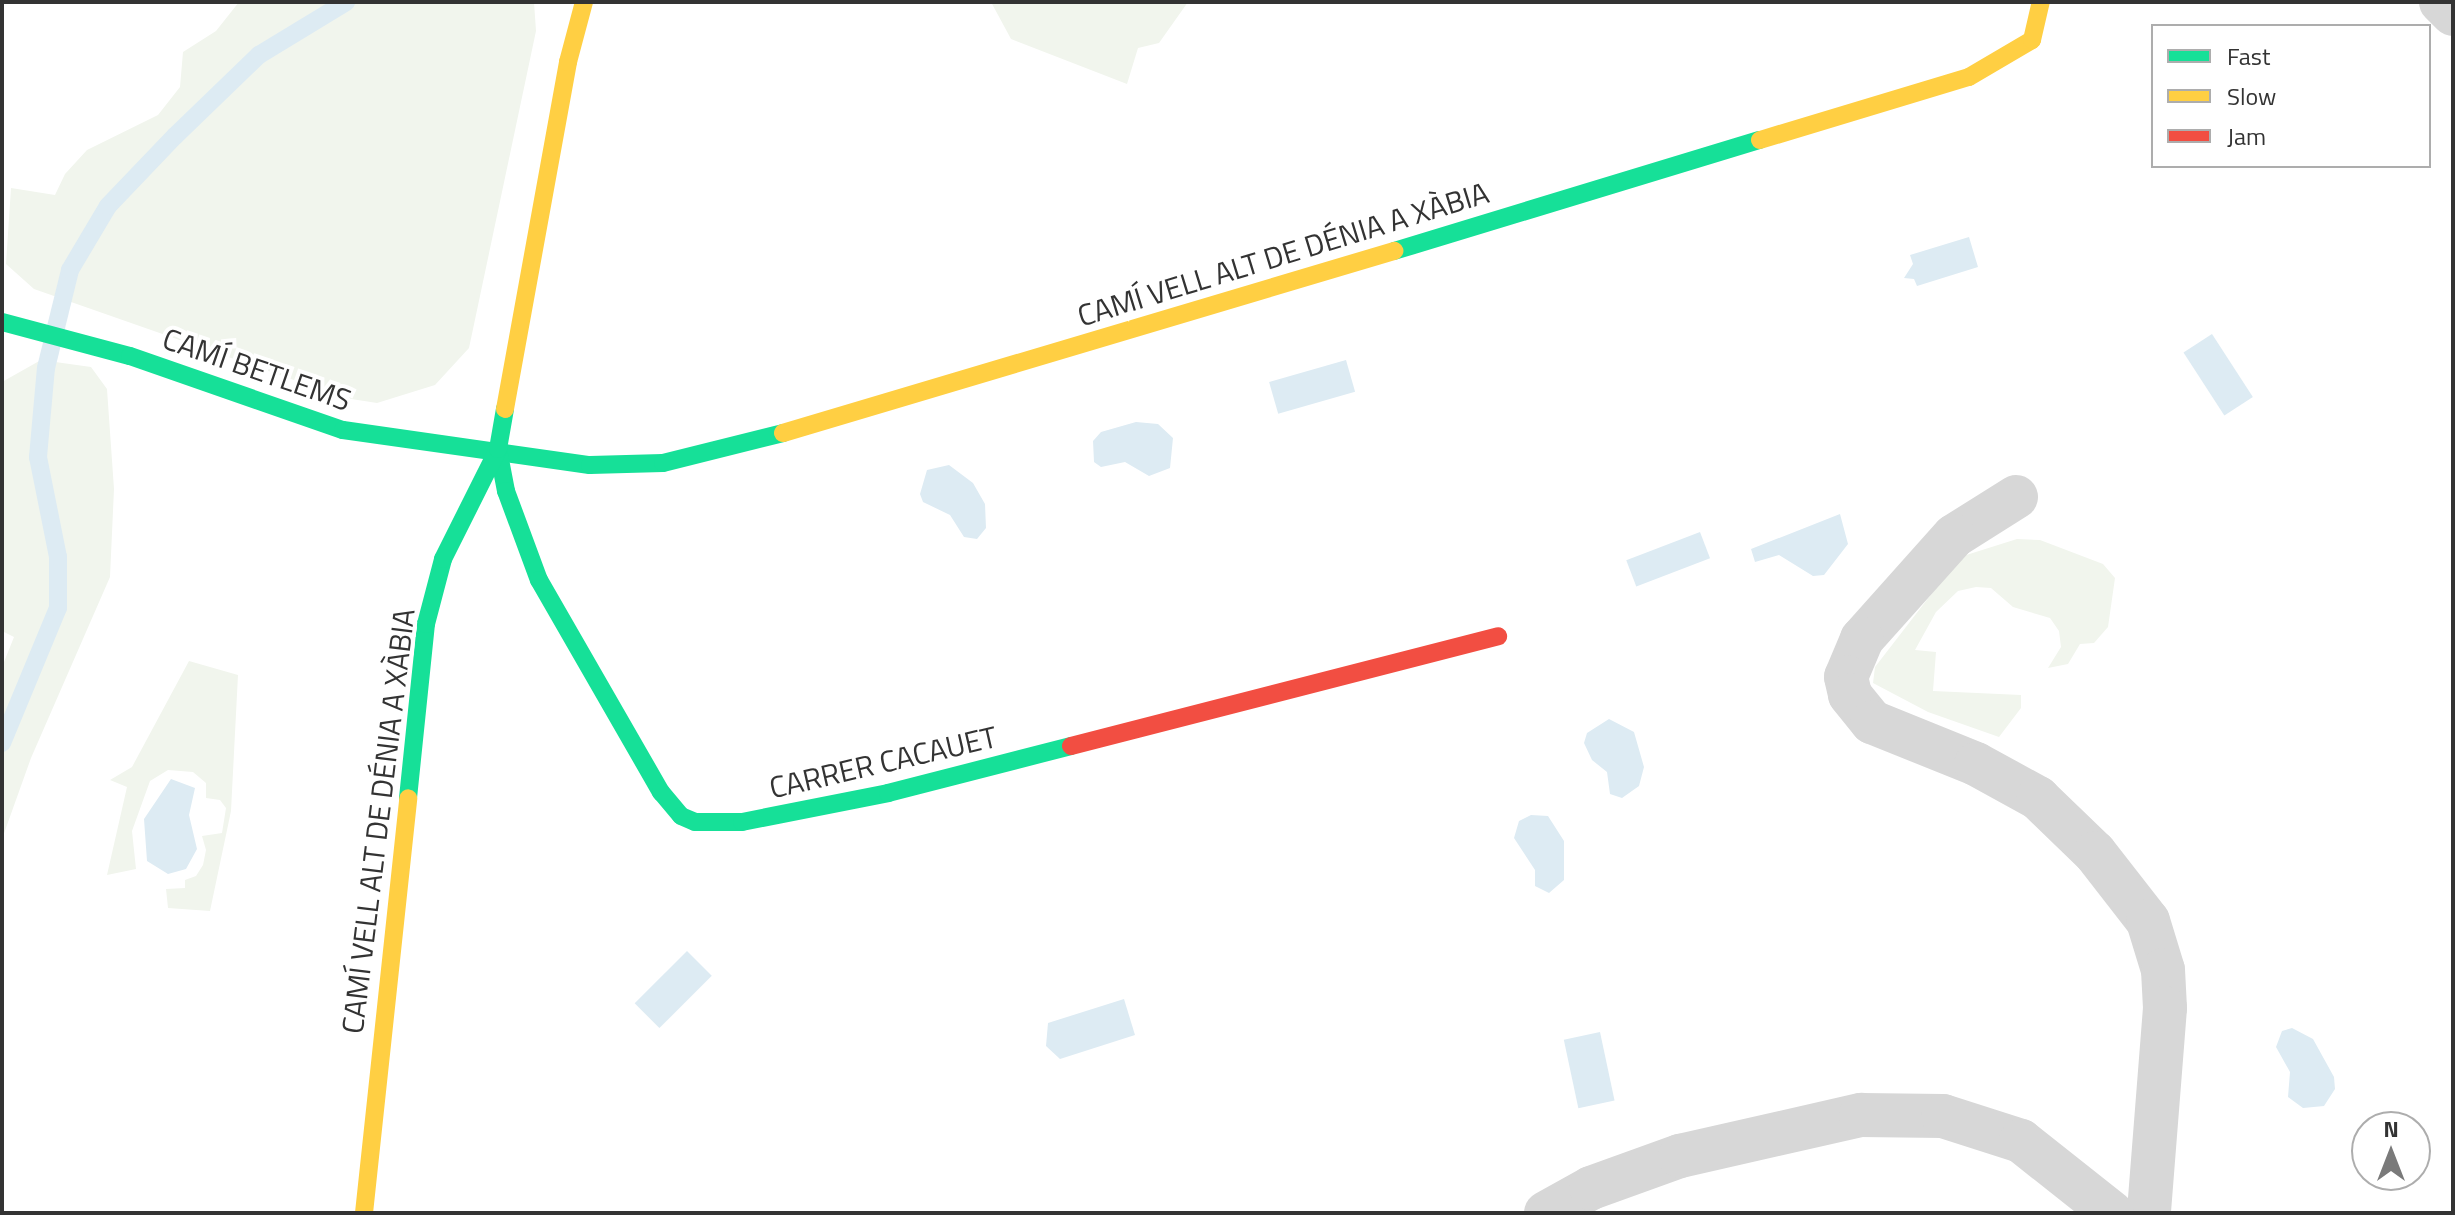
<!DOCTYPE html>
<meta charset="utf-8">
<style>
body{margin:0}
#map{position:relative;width:2455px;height:1215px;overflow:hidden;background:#fff;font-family:"Titillium Web",sans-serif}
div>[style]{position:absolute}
.green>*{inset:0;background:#f1f5ed}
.water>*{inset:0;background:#ddebf3;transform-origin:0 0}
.stream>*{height:18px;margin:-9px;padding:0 9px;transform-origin:9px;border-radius:9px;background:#ddebf3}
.street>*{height:44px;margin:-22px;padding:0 22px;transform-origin:22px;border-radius:22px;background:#d7d7d7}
.fast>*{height:18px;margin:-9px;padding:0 9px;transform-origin:9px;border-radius:9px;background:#16e098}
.slow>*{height:18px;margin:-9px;padding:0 9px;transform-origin:9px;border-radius:9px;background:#ffcf43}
.jam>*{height:18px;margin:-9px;padding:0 9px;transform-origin:9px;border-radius:9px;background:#f24e42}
span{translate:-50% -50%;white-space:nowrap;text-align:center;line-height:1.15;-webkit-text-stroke:8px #fff;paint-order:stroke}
.street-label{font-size:30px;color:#333}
.frame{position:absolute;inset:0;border:4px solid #333;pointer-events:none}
.legend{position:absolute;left:2151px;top:24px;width:280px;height:144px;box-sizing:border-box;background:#fff;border:2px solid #adadad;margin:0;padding:10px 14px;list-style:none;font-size:24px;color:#333}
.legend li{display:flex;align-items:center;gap:16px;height:40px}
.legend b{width:40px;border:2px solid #adadad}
.north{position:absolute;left:2351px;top:1111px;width:80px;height:80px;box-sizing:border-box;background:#fff;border:2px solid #adadad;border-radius:50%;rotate:0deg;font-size:22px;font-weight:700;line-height:32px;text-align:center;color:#333}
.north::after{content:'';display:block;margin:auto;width:28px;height:36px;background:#7a7a7a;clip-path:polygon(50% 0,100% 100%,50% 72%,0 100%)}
</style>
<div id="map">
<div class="green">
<div style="clip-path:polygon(239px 2px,534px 2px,536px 31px,469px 348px,435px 385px,377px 403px,345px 398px,34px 289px,6px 264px,11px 188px,55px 195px,65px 174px,87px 150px,158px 115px,180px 87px,183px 52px,216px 31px)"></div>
<div style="clip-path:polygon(991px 2px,1188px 2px,1159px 43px,1138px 48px,1127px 84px,1011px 39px)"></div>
<div style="clip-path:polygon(41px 360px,91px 367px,107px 389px,114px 489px,110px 577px,31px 758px,2px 839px,2px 667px,14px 637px,2px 631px,2px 382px)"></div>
<div style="clip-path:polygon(2017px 539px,2040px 540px,2103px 564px,2115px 578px,2108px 627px,2094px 643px,2080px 644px,2068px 664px,2048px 668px,2061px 647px,2059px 631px,2050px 618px,2013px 607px,1991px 588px,1976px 587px,1958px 591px,1936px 612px,1915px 650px,1936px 652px,1933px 691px,2021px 695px,2021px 708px,1999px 737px,1928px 712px,1873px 683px,1875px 667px,1960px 557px)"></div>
<div style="clip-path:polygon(189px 661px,238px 675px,231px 811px,210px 911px,168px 908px,166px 889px,185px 888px,185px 880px,196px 876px,203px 865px,206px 850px,202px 836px,222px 833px,226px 808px,220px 800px,206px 798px,206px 783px,193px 772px,168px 770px,150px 781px,132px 831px,136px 869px,107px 875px,127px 787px,110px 780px,132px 767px)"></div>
</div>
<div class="water">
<div style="clip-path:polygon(1969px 237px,1978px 267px,1917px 286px,1914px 279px,1904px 278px,1913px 264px,1910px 255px)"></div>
<div style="left:2212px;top:334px;width:75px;height:34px;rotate:57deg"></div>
<div style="left:1346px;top:360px;width:33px;height:80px;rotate:74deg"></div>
<div style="clip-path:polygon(1136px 422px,1158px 424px,1173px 438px,1170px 468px,1149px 476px,1125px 462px,1101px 467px,1094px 462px,1093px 441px,1101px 432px)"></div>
<div style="clip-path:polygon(949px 465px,973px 483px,985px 504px,986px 528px,977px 539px,964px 537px,950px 515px,923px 502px,920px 494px,927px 470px)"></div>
<div style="clip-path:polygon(1840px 514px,1848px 544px,1824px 575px,1813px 576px,1779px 555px,1755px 562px,1751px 549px)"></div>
<div style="left:1700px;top:532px;width:28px;height:79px;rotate:69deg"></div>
<div style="clip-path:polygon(1609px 719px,1634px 732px,1644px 767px,1639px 786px,1622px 798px,1610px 794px,1607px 772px,1592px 760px,1584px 743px,1587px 733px)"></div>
<div style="clip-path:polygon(171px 779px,195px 788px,189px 815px,197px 849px,186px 869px,168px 874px,147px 861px,144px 819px)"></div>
<div style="clip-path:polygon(1531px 815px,1548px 816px,1564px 841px,1564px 880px,1549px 893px,1535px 886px,1535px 870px,1514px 838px,1519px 821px)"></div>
<div style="left:687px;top:951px;width:35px;height:74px;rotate:45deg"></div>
<div style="clip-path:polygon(1124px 999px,1135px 1035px,1060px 1059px,1046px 1046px,1048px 1023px)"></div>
<div style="clip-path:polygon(2292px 1028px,2313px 1039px,2334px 1077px,2335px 1089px,2324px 1106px,2303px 1108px,2288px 1097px,2290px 1072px,2276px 1047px,2282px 1031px)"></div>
<div style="left:1600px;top:1032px;width:70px;height:37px;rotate:78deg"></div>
</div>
<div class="stream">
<div style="left:2px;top:743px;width:146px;rotate:-67.5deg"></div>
<div style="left:58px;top:608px;width:51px;rotate:-90deg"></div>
<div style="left:58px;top:557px;width:102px;rotate:-101.3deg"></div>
<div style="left:38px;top:457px;width:89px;rotate:-84.9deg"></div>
<div style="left:46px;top:368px;width:101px;rotate:-76.2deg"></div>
<div style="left:70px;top:270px;width:74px;rotate:-59.3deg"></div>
<div style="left:108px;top:206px;width:97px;rotate:-46.3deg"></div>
<div style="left:175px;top:136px;width:117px;rotate:-44deg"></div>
<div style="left:259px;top:55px;width:102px;rotate:-31.3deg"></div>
</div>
<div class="street">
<div style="left:2441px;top:2px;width:17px;rotate:45deg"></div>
<div style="left:2016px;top:497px;width:73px;rotate:147.8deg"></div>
<div style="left:1954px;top:536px;width:138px;rotate:131.8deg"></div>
<div style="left:1862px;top:639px;width:41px;rotate:112.8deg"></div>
<div style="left:1846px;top:677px;width:18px;rotate:77deg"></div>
<div style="left:1850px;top:695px;width:35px;rotate:51deg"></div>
<div style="left:1872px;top:722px;width:112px;rotate:22deg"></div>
<div style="left:1976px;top:764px;width:71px;rotate:28.7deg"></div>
<div style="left:2038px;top:798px;width:79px;rotate:44deg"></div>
<div style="left:2095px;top:853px;width:86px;rotate:52.1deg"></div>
<div style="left:2148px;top:921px;width:51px;rotate:73deg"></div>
<div style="left:2163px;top:970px;width:38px;rotate:87deg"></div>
<div style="left:2165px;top:1008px;width:206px;rotate:94.5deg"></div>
<div style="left:1546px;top:1213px;width:51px;rotate:-29.1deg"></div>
<div style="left:1591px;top:1188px;width:95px;rotate:-19.8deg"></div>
<div style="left:1680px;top:1156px;width:186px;rotate:-12.8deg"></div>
<div style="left:1861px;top:1115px;width:82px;rotate:0.7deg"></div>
<div style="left:1943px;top:1116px;width:82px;rotate:17.8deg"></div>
<div style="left:2021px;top:1141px;width:116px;rotate:38.4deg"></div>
</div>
<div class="fast">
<div style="left:1394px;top:251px;width:382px;rotate:-16.9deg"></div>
<div style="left:2px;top:322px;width:132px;rotate:14.9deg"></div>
<div style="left:130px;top:356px;width:225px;rotate:19.2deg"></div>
<div style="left:343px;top:430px;width:249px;rotate:8.1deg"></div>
<div style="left:590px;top:465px;width:73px;rotate:-1.6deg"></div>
<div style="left:663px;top:463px;width:124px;rotate:-14deg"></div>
<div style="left:498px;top:449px;width:43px;rotate:79.2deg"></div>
<div style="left:506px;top:491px;width:95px;rotate:69.7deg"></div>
<div style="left:539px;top:580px;width:245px;rotate:60.1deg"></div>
<div style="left:661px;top:792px;width:31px;rotate:50deg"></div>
<div style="left:681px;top:816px;width:15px;rotate:23deg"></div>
<div style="left:695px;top:822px;width:47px"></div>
<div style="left:742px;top:822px;width:149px;rotate:-11.2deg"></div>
<div style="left:888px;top:793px;width:189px;rotate:-14.4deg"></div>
<div style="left:408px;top:798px;width:175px;rotate:-84.1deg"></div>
<div style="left:426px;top:624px;width:67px;rotate:-75.3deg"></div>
<div style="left:443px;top:559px;width:123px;rotate:-63.4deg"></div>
<div style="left:498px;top:449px;width:41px;rotate:-80.1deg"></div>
</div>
<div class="slow">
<div style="left:1760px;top:140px;width:218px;rotate:-16.8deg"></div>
<div style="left:1969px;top:77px;width:73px;rotate:-30.4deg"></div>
<div style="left:2032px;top:40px;width:39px;rotate:-77deg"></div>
<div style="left:505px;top:409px;width:353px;rotate:-79.7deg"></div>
<div style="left:568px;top:62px;width:62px;rotate:-75.1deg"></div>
<div style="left:783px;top:433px;width:638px;rotate:-16.59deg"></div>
<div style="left:364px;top:1213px;width:417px;rotate:-83.9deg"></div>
</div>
<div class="jam">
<div style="left:1071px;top:746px;width:441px;rotate:-14.4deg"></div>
</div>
<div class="street-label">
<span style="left:1283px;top:254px;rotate:-17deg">CAMÍ VELL ALT DE DÉNIA A XÀBIA</span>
<span style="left:257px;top:369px;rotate:19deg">CAMÍ BETLEMS</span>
<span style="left:883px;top:762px;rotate:-13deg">CARRER CACAUET</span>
<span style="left:378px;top:821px;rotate:-83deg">CAMÍ VELL ALT DE DÉNIA A XÀBIA</span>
</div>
<div class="frame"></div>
<ul class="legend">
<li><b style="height:10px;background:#16e098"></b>Fast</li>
<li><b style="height:10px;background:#ffcf43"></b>Slow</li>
<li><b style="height:10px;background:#f24e42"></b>Jam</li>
</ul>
<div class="north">N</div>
</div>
